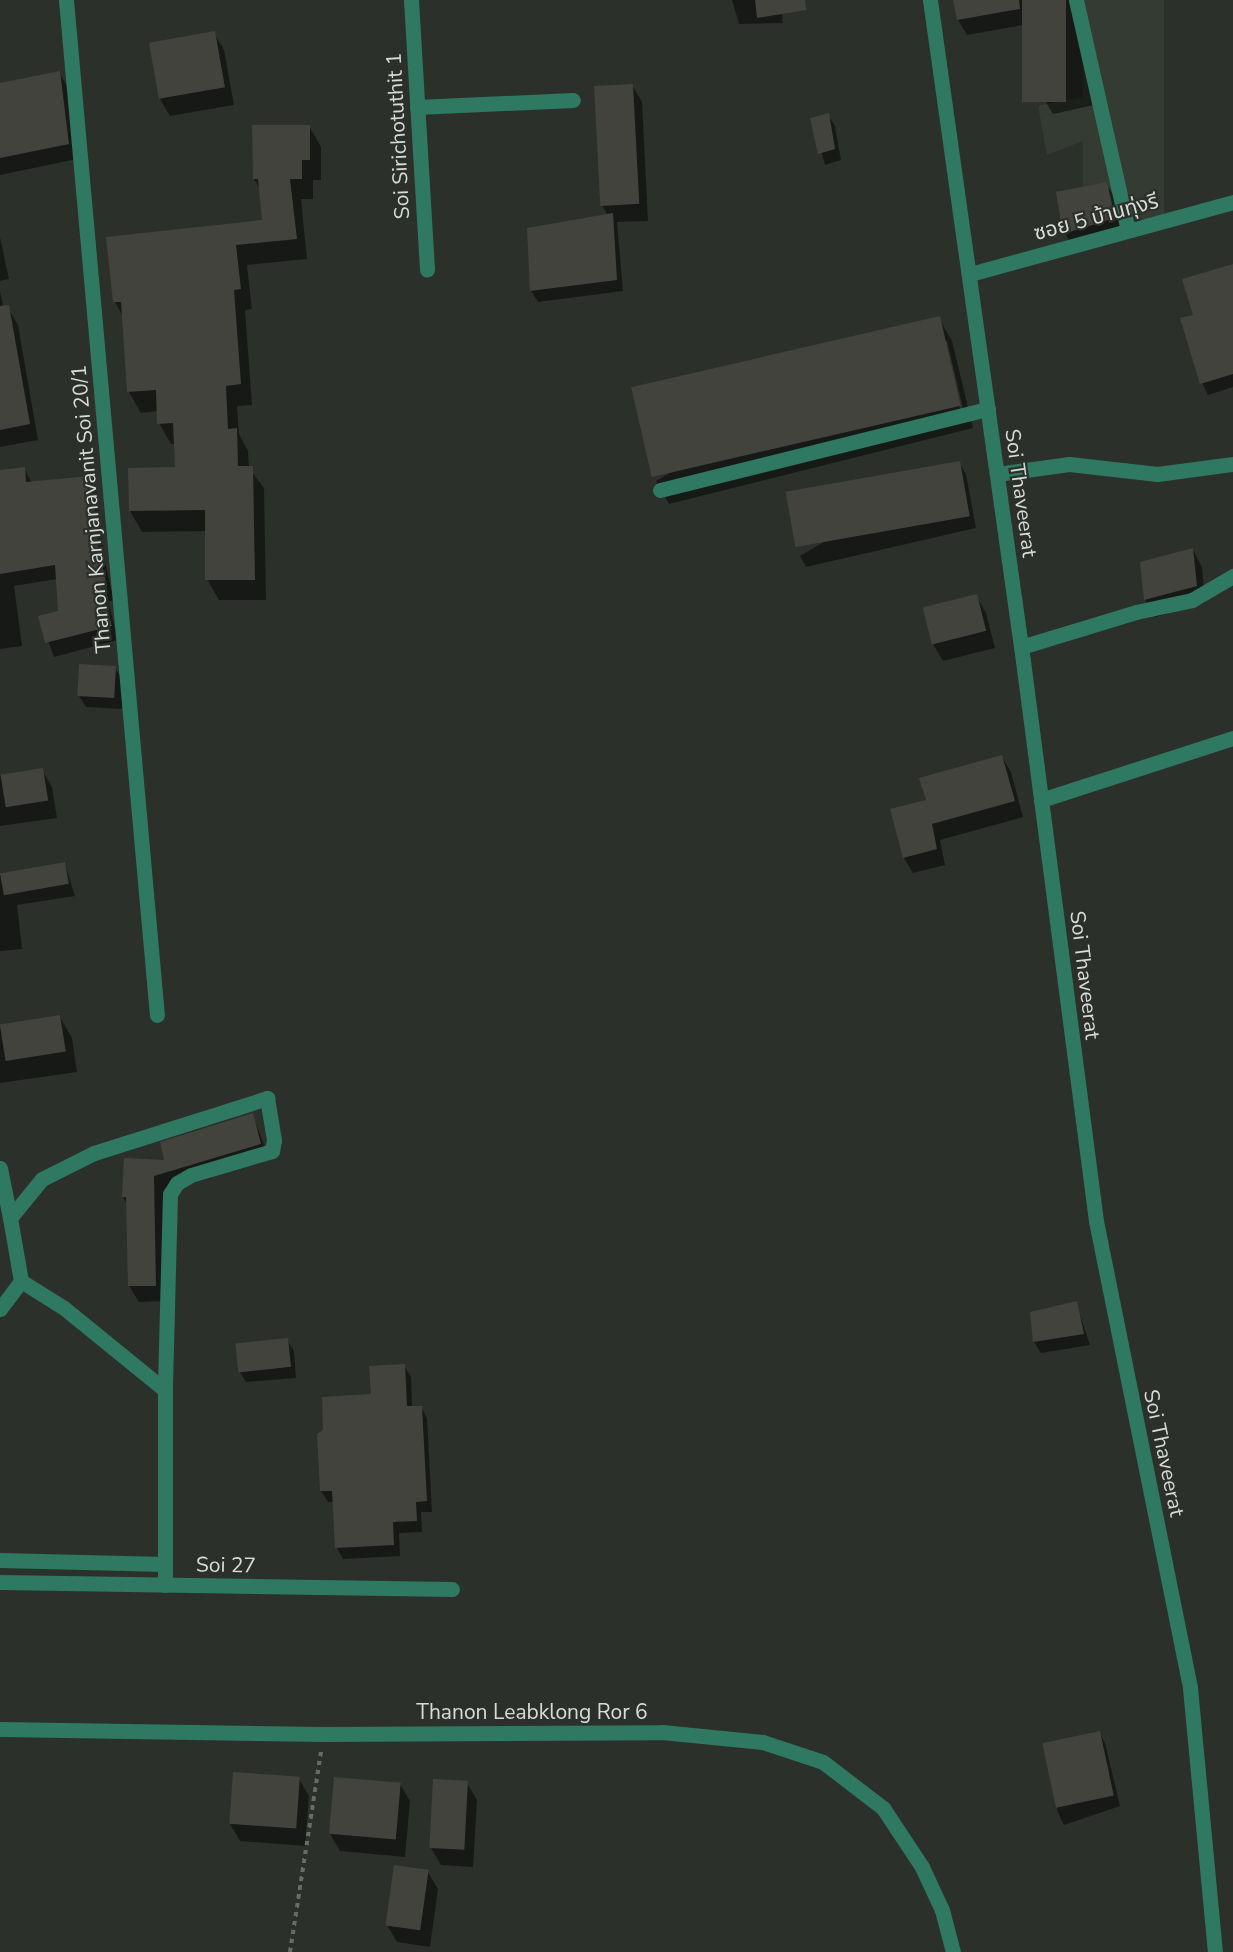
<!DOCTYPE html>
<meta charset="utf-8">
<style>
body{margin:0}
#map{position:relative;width:1233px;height:1952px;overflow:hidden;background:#2c302b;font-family:"Nunito Sans","Noto Sans Thai",sans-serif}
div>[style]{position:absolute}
.built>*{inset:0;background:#343b32;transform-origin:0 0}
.shadow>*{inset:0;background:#0007}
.building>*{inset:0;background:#43433d;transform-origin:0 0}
.path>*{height:4px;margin-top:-2px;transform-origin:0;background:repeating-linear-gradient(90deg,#686b67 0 4.5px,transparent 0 9px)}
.minor>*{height:15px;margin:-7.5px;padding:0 7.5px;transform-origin:7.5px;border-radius:7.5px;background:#2f7862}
span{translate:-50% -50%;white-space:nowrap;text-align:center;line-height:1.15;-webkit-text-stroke:4.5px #2c302b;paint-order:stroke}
.street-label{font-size:21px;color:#d8dbd8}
</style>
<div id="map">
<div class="built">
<div style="left:1083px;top:0;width:81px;height:219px"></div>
<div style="clip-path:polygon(1088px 96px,1096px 136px,1047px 155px,1038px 106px)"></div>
</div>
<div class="shadow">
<div style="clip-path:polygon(732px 0,780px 0,783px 23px,739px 24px)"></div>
<div style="clip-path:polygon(955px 0,1073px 0,1094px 105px,1053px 114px,1044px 99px,1029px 24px,967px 35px,958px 20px)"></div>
<div style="clip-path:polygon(214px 33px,224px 50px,234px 105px,170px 116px,160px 99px)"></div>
<div style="clip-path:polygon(59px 72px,68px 88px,77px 159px,0 175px,0 85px)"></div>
<div style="clip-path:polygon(632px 85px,642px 102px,648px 221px,617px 222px,623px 291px,538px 302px,531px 291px,528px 229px,608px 216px,602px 205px)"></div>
<div style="clip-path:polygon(828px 115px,835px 126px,841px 160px,825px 165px,812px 119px)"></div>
<div style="clip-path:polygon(309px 126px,321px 147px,321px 180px,313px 180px,313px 199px,301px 199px,307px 259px,247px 265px,252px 309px,245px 310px,252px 405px,237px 406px,239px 434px,248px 451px,249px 468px,264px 488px,266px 600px,219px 600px,207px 579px,206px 531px,142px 532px,130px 511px,176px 469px,175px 444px,171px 444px,159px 423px,158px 411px,141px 413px,129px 392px,123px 317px,115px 302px,264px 221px,260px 189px,254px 179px)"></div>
<div style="clip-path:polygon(1106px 183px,1116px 200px,1124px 235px,1074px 250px,1065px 233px)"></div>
<div style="clip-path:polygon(0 237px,9px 279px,0 281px)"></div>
<div style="clip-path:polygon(1233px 265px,1233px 387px,1208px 395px,1202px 383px,1194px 316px)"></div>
<div style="clip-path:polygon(0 291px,4px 311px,9px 310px,18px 325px,38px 440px,0 447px)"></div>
<div style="clip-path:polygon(evenodd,939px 318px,952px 341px,973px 428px,669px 504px,656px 481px,939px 318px,944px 341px,947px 341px,964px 413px,961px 413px,944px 341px)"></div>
<div style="clip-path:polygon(959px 462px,966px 474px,976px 528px,806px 567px,800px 556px)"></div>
<div style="clip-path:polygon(24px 468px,32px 483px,89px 477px,97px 491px,105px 562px,114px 601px,108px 601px,118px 640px,54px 657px,40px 618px,59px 612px,57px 579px,14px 586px,22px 646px,0 649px,0 471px)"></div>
<div style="clip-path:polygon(1193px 550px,1202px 567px,1205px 603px,1155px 617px,1145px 600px,1141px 563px)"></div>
<div style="clip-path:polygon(976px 596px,986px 613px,995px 648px,943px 661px,933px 644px,924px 608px)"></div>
<div style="clip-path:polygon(115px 668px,122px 679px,122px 709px,86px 707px,79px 696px)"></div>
<div style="clip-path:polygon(1002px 757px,1011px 772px,1023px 817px,940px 840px,945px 865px,913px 873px,904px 858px,928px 801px)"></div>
<div style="clip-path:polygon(42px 770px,52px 787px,57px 818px,0 826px,0 775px)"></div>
<div style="clip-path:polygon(65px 864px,75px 896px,17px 905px,22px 949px,0 951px,0 875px)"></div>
<div style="clip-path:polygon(60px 1017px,72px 1038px,77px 1072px,0 1083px,0 1025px)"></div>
<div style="clip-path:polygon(252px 1114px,270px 1160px,163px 1192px,164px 1301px,139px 1302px,129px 1286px,127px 1204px,123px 1197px,166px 1162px)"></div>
<div style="clip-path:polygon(1076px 1303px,1090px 1345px,1041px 1353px,1034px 1342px,1032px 1313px)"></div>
<div style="clip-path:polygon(287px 1340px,294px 1351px,296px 1378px,246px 1382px,239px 1371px,237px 1344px)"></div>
<div style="clip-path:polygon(404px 1366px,411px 1377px,412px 1408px,421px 1407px,427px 1418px,432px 1512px,421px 1512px,422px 1532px,399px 1533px,400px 1556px,343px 1559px,337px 1548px,334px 1502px,328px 1502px,321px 1491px,372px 1396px)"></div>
<div style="clip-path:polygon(1099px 1732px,1105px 1743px,1120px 1806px,1064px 1825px,1058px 1813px,1044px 1744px)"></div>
<div style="clip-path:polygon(299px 1779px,309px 1796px,305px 1846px,240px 1841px,230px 1824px)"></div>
<div style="clip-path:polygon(467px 1783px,477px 1800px,473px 1867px,441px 1865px,431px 1848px)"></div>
<div style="clip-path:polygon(400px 1784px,410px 1801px,405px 1857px,340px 1851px,330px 1834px)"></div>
<div style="clip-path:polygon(428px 1872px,438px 1889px,430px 1947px,397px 1942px,387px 1925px)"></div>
</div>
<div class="building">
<div style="clip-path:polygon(755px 0,805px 0,806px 10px,757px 18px)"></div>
<div style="clip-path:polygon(953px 0,1019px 0,1020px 9px,957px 20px)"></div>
<div style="left:1022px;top:0;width:44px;height:102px"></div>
<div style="left:215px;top:31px;width:57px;height:67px;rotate:80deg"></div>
<div style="clip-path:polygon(60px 71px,69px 144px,0 158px,0 83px)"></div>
<div style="left:633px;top:84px;width:120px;height:39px;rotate:87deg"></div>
<div style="clip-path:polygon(829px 113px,835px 149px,818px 154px,810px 118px)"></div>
<div style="clip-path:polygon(252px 125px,310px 125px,310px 160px,302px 160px,302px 179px,290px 179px,297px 239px,236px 245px,241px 289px,234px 290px,241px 384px,226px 386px,228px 429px,237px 428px,238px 466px,253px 466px,255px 580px,205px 580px,205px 510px,129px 511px,128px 468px,175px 467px,173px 423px,157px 424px,156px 390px,127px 392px,121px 302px,113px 302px,106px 237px,262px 220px,258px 179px,253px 179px)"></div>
<div style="clip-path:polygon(1107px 182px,1115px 218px,1063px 234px,1056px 192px)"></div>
<div style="clip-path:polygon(613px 213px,617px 280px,530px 291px,527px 228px)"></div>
<div style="clip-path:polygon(1233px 264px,1233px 374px,1200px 384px,1180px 318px,1193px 315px,1182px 279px)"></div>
<div style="clip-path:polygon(9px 305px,30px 424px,0 430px,0 306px)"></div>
<div style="left:940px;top:316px;width:92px;height:317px;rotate:77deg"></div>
<div style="left:960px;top:461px;width:56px;height:177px;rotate:80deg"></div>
<div style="clip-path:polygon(25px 467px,26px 482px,90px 476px,98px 547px,107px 587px,101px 588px,112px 626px,45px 643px,38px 616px,58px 611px,55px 565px,0 574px,0 470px)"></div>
<div style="clip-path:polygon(1193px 548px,1197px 586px,1144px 600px,1140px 562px)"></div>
<div style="left:977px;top:594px;width:38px;height:56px;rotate:76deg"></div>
<div style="left:79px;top:664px;width:37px;height:32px;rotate:3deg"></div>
<div style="clip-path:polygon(1002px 755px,1015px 801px,932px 824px,937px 849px,903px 858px,890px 809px,926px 800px,919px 778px)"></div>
<div style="left:43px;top:768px;width:33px;height:43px;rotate:81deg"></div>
<div style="left:65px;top:862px;width:22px;height:66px;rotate:80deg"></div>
<div style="left:60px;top:1015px;width:37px;height:61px;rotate:81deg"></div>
<div style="clip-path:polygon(253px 1113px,261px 1144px,154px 1176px,156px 1286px,128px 1286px,126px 1197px,122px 1197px,124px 1158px,164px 1160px,160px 1142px)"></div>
<div style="clip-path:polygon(1077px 1301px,1084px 1334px,1033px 1342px,1030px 1312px)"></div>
<div style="left:288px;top:1338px;width:29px;height:53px;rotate:84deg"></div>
<div style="clip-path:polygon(405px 1364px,407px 1406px,422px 1406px,427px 1501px,416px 1502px,417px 1521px,393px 1522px,394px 1545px,335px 1548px,332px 1491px,320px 1491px,317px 1434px,323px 1430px,322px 1397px,371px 1394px,369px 1366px)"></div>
<div style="left:1100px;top:1731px;width:66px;height:59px;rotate:78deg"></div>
<div style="left:233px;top:1772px;width:67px;height:52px;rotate:4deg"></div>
<div style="left:334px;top:1777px;width:67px;height:57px;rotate:5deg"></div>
<div style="left:433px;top:1779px;width:35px;height:69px;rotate:3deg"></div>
<div style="left:394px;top:1865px;width:35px;height:61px;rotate:8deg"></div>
</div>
<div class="path">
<div style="left:290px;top:1952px;width:203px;rotate:-81.2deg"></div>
</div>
<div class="minor">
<div style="left:66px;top:0;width:1019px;rotate:84.88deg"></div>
<div style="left:411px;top:0;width:270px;rotate:86.6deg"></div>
<div style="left:930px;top:0;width:668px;rotate:81.99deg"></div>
<div style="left:1023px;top:661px;width:565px;rotate:82.57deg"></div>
<div style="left:1096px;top:1221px;width:476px;rotate:78.6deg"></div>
<div style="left:1190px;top:1688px;width:265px;rotate:84.6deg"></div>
<div style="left:1076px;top:0;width:236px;rotate:77.3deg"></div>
<div style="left:417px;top:107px;width:156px;rotate:-2.6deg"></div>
<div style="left:970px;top:274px;width:273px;rotate:-15.3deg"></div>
<div style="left:997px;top:474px;width:73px;rotate:-7.9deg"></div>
<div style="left:1069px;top:464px;width:89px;rotate:6.5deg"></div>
<div style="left:1157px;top:474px;width:77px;rotate:-7.5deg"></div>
<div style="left:660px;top:490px;width:338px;rotate:-13.9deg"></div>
<div style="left:1021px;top:647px;width:120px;rotate:-16.9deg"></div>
<div style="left:1136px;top:612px;width:57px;rotate:-12.1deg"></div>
<div style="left:1192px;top:600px;width:48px;rotate:-30.3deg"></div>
<div style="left:1041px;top:800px;width:202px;rotate:-17.9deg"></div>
<div style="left:0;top:1168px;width:51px;rotate:78.7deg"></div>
<div style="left:21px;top:1281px;width:51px;rotate:32.1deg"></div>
<div style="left:64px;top:1308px;width:130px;rotate:39.1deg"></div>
<div style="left:165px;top:1390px;width:195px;rotate:90deg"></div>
<div style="left:0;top:1309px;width:35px;rotate:-53deg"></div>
<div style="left:21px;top:1281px;width:64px;rotate:-99.9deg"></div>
<div style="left:10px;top:1218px;width:50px;rotate:-50.6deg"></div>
<div style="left:42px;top:1179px;width:58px;rotate:-26.6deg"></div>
<div style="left:94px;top:1153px;width:182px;rotate:-17.6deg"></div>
<div style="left:267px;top:1098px;width:43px;rotate:80.5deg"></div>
<div style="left:274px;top:1140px;width:11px;rotate:100deg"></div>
<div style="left:272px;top:1151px;width:84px;rotate:163.5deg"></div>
<div style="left:191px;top:1175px;width:16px;rotate:150deg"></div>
<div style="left:177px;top:1183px;width:13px;rotate:122deg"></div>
<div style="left:170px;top:1194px;width:196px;rotate:91.5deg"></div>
<div style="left:0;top:1560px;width:165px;rotate:1.4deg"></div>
<div style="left:0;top:1582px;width:452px;rotate:0.9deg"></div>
<div style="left:0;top:1729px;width:323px;rotate:0.9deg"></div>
<div style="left:323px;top:1734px;width:339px;rotate:-0.3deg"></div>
<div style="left:662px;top:1732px;width:101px;rotate:5.7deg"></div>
<div style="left:763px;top:1742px;width:63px;rotate:18.4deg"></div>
<div style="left:823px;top:1762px;width:76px;rotate:37.5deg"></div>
<div style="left:883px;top:1808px;width:71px;rotate:56.5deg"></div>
<div style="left:922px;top:1867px;width:47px;rotate:65.1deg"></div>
<div style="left:942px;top:1910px;width:43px;rotate:75.3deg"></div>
</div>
<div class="street-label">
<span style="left:398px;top:136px;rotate:-93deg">Soi Sirichotuthit 1</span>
<span style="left:1096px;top:217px;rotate:-15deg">ซอย 5 บ้านทุ่งรี</span>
<span style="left:1021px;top:493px;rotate:82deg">Soi Thaveerat</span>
<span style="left:91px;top:509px;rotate:-95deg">Thanon Karnjanavanit Soi 20/1</span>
<span style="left:1085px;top:975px;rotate:83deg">Soi Thaveerat</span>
<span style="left:1164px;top:1453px;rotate:78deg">Soi Thaveerat</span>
<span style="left:226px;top:1565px;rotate:1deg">Soi 27</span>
<span style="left:532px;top:1712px">Thanon Leabklong Ror 6</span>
</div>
</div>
